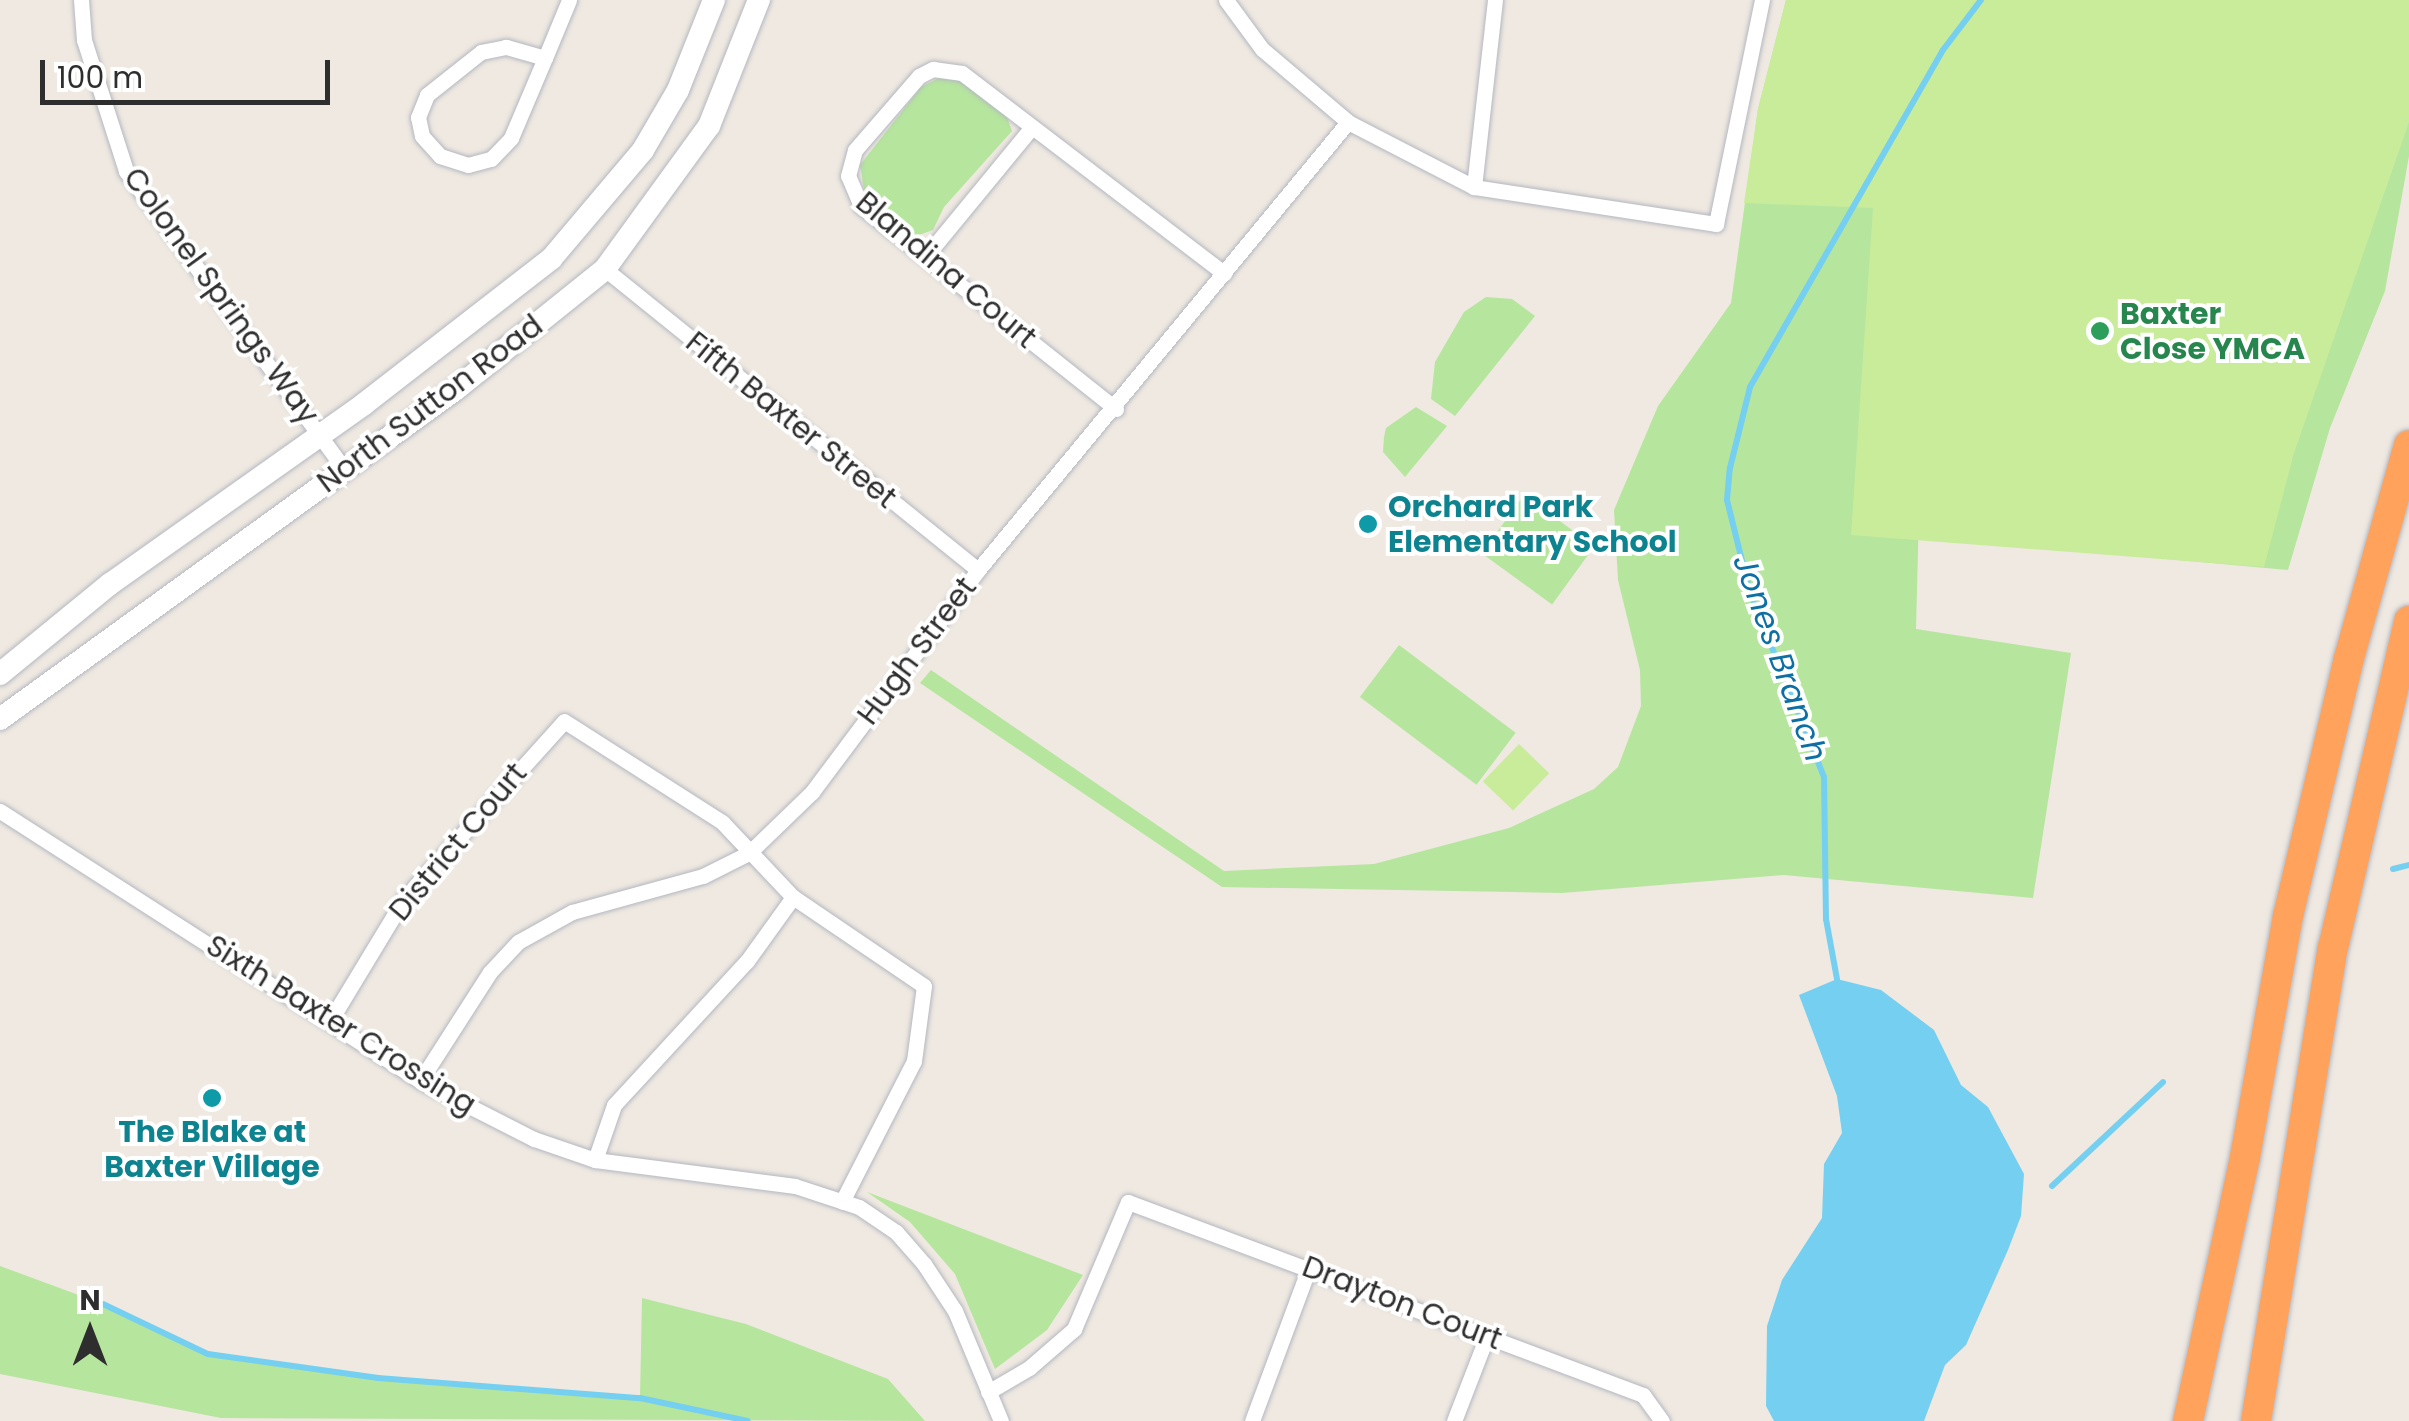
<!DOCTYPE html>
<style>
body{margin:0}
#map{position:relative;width:2409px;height:1421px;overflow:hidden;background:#efe9e1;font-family:Poppins,sans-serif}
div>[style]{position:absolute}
.green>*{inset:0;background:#b6e59e;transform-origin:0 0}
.pitch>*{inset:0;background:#c9ec9a;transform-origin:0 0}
.water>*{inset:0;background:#75cff0}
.stream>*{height:6px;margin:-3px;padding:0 3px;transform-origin:3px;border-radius:3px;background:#75cff0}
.roads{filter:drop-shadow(0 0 2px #b4b7c1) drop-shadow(0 0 2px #b4b7c1)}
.minor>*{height:15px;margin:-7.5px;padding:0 7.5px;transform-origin:7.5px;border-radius:7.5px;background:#fff}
.secondary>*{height:22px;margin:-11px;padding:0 11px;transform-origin:11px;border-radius:11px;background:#fff}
.motorway>*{height:30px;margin:-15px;padding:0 15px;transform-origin:15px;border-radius:15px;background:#ffa35c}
.dots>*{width:28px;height:28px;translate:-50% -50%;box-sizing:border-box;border:5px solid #fff;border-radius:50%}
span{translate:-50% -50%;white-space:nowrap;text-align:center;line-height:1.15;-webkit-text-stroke:8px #fff;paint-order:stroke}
.street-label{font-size:30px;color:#2e2e2e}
.leisure-label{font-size:30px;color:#27864d;font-weight:700}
.left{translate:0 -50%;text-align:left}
.culture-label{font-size:30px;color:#0d838f;font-weight:700}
.water-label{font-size:32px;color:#0d6fa3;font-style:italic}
.north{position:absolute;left:40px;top:1281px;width:100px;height:100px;-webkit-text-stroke:8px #fff;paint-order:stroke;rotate:0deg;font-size:28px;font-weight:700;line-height:40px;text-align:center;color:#2e2e2e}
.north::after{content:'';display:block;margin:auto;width:35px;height:45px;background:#2e2e2e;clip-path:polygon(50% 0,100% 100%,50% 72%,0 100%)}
.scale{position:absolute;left:40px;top:60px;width:290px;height:45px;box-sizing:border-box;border:5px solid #2e2e2e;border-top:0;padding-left:12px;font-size:30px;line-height:35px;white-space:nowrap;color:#2e2e2e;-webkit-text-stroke:8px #fff;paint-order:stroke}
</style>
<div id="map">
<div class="green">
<div style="clip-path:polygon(1786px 0,2075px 0,1921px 433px,1916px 629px,2071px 653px,2033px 898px,1784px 875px,1562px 893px,1222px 887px,920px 683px,931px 670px,1224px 871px,1374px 864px,1509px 828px,1594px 789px,1618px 767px,1641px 706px,1640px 670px,1618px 580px,1614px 510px,1658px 406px,1731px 303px,1758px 109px)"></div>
<div style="clip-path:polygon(2409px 0,2409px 156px,2385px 291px,2330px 428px,2288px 570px,2133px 556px,2138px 534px)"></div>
<div style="clip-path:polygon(943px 76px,962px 81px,1007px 117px,1012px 131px,944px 207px,933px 230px,916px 236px,865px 196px,860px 165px,921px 87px)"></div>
<div style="clip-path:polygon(1486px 297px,1512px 299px,1535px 316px,1455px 416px,1431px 399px,1435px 362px,1464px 312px)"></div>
<div style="clip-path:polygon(1416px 407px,1447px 426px,1405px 477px,1383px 452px,1384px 437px,1386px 428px)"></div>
<div style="left:1524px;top:495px;width:87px;height:72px;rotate:36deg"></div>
<div style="left:1399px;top:645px;width:146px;height:65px;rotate:37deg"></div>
<div style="clip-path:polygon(867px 1192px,1083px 1275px,1047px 1330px,995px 1369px,955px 1274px,910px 1222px)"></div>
<div style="clip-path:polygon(0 1266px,103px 1304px,208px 1354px,378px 1378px,640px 1398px,642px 1298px,746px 1324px,888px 1379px,925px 1421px,221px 1418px,0 1374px)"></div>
</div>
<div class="pitch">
<div style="clip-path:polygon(1786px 0,2409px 0,2409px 122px,2294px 453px,2264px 567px,1851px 535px,1873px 208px,1744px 203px,1758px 109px)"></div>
<div style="left:1519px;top:744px;width:42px;height:52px;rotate:44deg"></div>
</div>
<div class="water">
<div style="clip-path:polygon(1837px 979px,1881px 990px,1934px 1030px,1961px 1085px,1988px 1107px,2024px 1174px,2021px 1216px,2008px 1250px,1966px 1345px,1945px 1365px,1924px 1421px,1774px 1421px,1766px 1406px,1767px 1326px,1782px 1280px,1822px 1218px,1824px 1164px,1842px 1133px,1837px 1096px,1799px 995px)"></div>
</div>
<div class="stream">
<div style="left:2393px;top:869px;width:16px;rotate:-14deg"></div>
<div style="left:1837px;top:979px;width:61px;rotate:-100.4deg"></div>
<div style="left:1826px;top:919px;width:142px;rotate:-90.8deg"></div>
<div style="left:1824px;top:777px;width:198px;rotate:-111.9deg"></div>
<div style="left:1750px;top:593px;width:96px;rotate:-103.9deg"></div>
<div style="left:1727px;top:500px;width:32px;rotate:-85deg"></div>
<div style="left:1730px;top:468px;width:83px;rotate:-76.1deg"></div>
<div style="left:1750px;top:387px;width:388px;rotate:-60.2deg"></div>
<div style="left:1943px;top:50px;width:63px;rotate:-52.8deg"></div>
<div style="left:2052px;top:1186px;width:152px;rotate:-43.1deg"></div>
<div style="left:103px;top:1304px;width:116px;rotate:25.5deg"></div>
<div style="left:208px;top:1354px;width:172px;rotate:8deg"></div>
<div style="left:378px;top:1378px;width:263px;rotate:4.4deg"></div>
<div style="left:640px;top:1398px;width:110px;rotate:12deg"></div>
</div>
<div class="roads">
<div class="minor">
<div style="left:81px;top:0;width:40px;rotate:85.7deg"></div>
<div style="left:84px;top:40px;width:138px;rotate:72.2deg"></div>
<div style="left:126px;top:171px;width:371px;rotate:53.8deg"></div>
<div style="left:1226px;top:0;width:61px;rotate:53.7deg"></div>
<div style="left:1262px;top:49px;width:113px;rotate:40.3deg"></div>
<div style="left:1348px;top:122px;width:142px;rotate:27.3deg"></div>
<div style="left:1474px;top:187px;width:245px;rotate:8.7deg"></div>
<div style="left:1716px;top:224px;width:229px;rotate:-78.4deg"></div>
<div style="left:545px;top:58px;width:41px;rotate:-164.2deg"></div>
<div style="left:506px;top:47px;width:25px;rotate:169deg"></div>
<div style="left:481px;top:52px;width:69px;rotate:141.5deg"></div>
<div style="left:427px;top:95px;width:24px;rotate:112deg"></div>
<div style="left:418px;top:117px;width:19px;rotate:78deg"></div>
<div style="left:422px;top:136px;width:27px;rotate:48deg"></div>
<div style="left:440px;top:156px;width:29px;rotate:18deg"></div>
<div style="left:468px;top:165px;width:24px;rotate:-15deg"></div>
<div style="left:491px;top:159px;width:29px;rotate:-46deg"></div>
<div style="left:511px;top:138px;width:87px;rotate:-67deg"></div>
<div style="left:545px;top:58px;width:63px;rotate:-67.5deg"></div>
<div style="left:1474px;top:187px;width:188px;rotate:-83.6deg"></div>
<div style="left:926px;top:256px;width:167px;rotate:-50.6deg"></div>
<div style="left:605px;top:269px;width:479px;rotate:38.9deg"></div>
<div style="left:1116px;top:409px;width:326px;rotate:-141.5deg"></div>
<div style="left:861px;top:206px;width:33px;rotate:-113deg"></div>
<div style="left:848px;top:176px;width:27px;rotate:-75deg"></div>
<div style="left:855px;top:150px;width:98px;rotate:-49.1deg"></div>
<div style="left:919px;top:76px;width:16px;rotate:-27deg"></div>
<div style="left:933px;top:69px;width:29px;rotate:8deg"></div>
<div style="left:962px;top:73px;width:330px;rotate:37.4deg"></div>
<div style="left:0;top:811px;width:499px;rotate:32.7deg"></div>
<div style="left:420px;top:1081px;width:128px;rotate:27deg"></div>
<div style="left:534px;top:1139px;width:65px;rotate:19deg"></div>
<div style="left:595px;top:1160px;width:202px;rotate:7.4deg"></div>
<div style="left:795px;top:1186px;width:67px;rotate:18.2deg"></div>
<div style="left:859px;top:1207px;width:45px;rotate:34deg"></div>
<div style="left:896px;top:1232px;width:43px;rotate:48.8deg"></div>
<div style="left:924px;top:1264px;width:56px;rotate:56.6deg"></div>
<div style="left:955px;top:1311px;width:119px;rotate:67.3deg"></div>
<div style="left:330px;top:1021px;width:143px;rotate:-58.8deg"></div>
<div style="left:404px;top:899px;width:239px;rotate:-48deg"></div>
<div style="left:564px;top:721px;width:188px;rotate:32.6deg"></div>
<div style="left:722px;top:822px;width:103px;rotate:46.6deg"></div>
<div style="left:793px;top:897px;width:158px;rotate:34.2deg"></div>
<div style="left:924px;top:986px;width:76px;rotate:97.6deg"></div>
<div style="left:914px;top:1061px;width:158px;rotate:117.1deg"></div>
<div style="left:420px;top:1081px;width:130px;rotate:-57.3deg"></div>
<div style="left:490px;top:972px;width:41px;rotate:-47deg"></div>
<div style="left:518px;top:942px;width:62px;rotate:-29.1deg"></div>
<div style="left:572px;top:912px;width:136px;rotate:-15.4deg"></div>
<div style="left:703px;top:876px;width:51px;rotate:-26.6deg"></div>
<div style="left:749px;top:853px;width:88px;rotate:-44.1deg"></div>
<div style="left:812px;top:792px;width:277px;rotate:-53.2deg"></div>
<div style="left:978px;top:570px;width:581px;rotate:-50.45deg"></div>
<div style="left:595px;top:1160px;width:58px;rotate:-70.9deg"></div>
<div style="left:614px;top:1105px;width:196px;rotate:-47.3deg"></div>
<div style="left:747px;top:961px;width:79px;rotate:-54.3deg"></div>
<div style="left:988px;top:1392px;width:48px;rotate:-30.3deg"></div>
<div style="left:1029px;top:1368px;width:60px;rotate:-40.9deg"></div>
<div style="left:1074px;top:1329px;width:138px;rotate:-67deg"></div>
<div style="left:1128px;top:1202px;width:550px;rotate:20.54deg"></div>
<div style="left:1643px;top:1395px;width:32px;rotate:54deg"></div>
<div style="left:1252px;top:1421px;width:163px;rotate:-69.6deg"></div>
<div style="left:1454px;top:1421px;width:91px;rotate:-68.8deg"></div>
</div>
<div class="secondary">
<div style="left:0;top:674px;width:142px;rotate:-39.3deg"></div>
<div style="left:110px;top:584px;width:311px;rotate:-35.3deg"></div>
<div style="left:364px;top:404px;width:237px;rotate:-37.8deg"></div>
<div style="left:551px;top:259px;width:143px;rotate:-49.8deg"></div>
<div style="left:643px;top:150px;width:69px;rotate:-59.7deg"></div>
<div style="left:678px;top:90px;width:97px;rotate:-68.2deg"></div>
<div style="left:0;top:719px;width:563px;rotate:-35.89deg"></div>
<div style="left:456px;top:389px;width:191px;rotate:-38.8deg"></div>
<div style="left:605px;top:269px;width:177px;rotate:-54deg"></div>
<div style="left:709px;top:126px;width:136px;rotate:-68.4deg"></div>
</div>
<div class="motorway">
<div style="left:2188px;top:1421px;width:270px;rotate:-77.8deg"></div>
<div style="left:2245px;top:1157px;width:245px;rotate:-79.9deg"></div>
<div style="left:2288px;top:916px;width:265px;rotate:-76.7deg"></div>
<div style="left:2349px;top:658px;width:221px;rotate:-74.3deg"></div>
<div style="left:2256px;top:1421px;width:479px;rotate:-80.8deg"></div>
<div style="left:2333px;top:948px;width:336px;rotate:-76.9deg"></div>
</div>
</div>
<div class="dots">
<div style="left:2100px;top:331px;background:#2e9e5b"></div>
<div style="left:1368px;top:524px;background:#0f9aa8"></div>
<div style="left:212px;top:1098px;background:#0f9aa8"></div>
</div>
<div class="street-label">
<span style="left:946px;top:270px;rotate:40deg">Blandina Court</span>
<span style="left:221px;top:296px;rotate:54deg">Colonel Springs Way</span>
<span style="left:430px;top:404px;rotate:-37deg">North Sutton Road</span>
<span style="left:791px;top:420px;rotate:39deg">Fifth Baxter Street</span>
<span style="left:917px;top:651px;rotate:-53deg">Hugh Street</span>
<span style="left:458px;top:842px;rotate:-50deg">District Court</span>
<span style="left:341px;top:1025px;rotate:32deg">Sixth Baxter Crossing</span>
<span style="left:1402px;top:1303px;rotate:21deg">Drayton Court</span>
</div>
<div class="leisure-label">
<span class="left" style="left:2120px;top:331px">Baxter<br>Close YMCA</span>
</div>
<div class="culture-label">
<span class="left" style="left:1388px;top:524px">Orchard Park<br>Elementary School</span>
<span style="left:212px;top:1149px">The Blake at<br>Baxter Village</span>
</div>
<div class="water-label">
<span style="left:1780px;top:658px;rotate:70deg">Jones Branch</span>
</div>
<div class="north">N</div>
<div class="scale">100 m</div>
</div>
